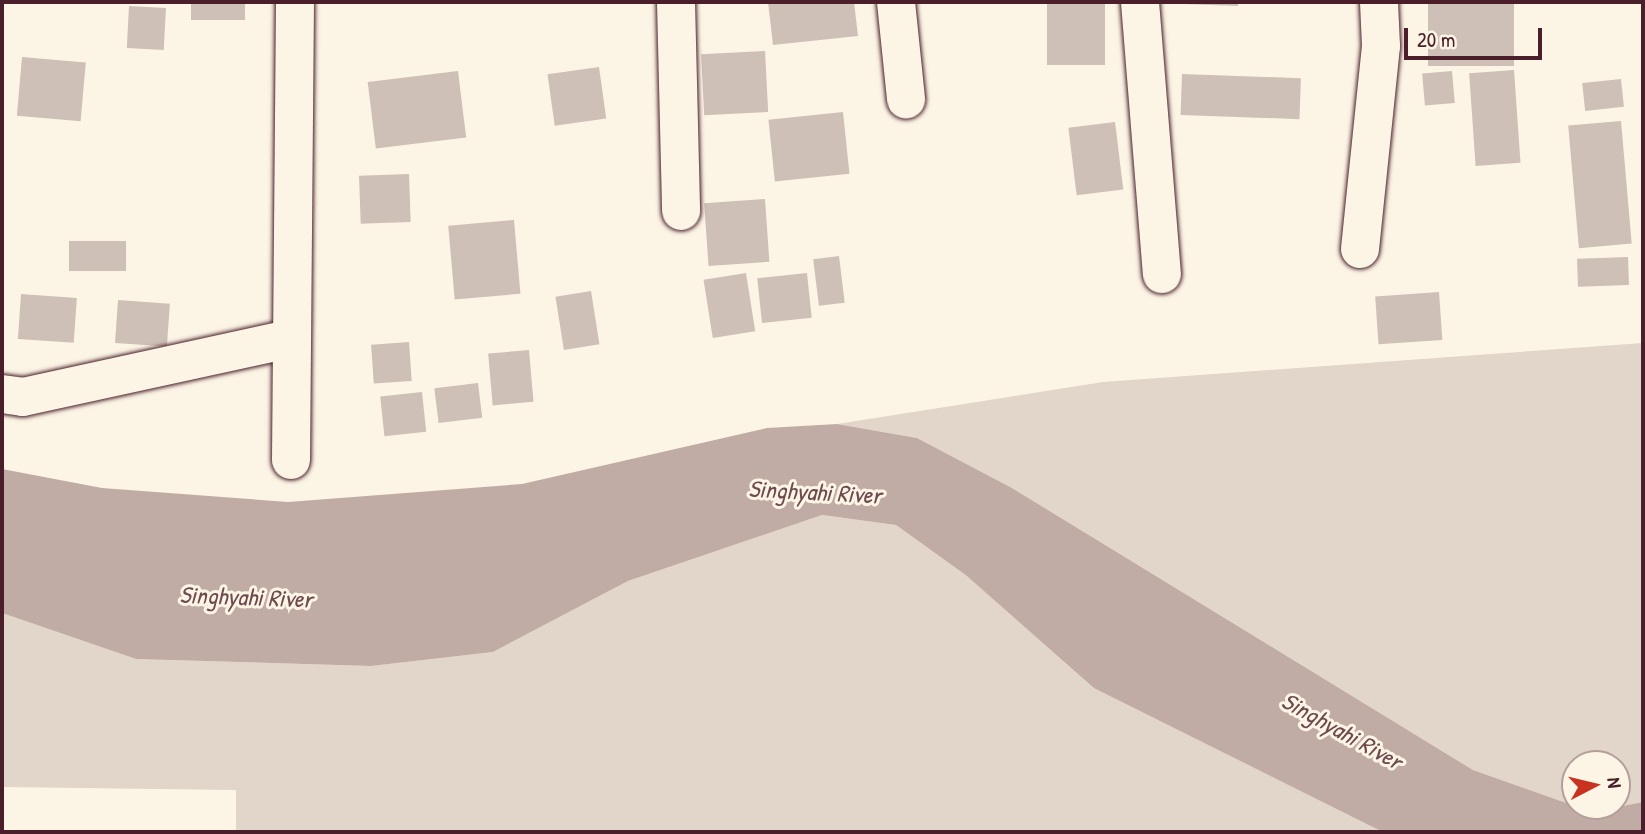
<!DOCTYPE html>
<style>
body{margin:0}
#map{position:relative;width:1645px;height:834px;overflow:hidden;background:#fcf5e5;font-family:"Patrick Hand",sans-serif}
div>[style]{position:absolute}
.green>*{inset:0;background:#e2d5ca}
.water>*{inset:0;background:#c0aca5}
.building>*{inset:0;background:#cfc0b7;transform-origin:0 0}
.roads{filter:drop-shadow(0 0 2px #4a1f2b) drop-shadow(0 0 2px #4a1f2b)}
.street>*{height:38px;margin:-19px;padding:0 19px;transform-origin:19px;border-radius:19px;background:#fcf5e5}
span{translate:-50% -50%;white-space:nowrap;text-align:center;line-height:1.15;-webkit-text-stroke:6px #fcf5e5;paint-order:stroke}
.water-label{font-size:24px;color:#6d4950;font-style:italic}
.frame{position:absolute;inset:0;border:4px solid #4a1f2b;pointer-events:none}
.north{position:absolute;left:1561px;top:750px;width:70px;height:70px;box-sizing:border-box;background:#fcf5e5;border:2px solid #b59f9b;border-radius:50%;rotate:83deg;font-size:19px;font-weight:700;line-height:28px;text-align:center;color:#4a1f2b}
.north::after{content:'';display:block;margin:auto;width:24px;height:32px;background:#c8321e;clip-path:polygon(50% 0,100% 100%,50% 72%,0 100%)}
.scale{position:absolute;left:1404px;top:28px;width:138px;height:32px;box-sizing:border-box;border:4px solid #4a1f2b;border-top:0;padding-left:9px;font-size:21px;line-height:24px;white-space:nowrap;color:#4a1f2b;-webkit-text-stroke:5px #fcf5e5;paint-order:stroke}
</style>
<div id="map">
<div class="green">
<div style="clip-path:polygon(1643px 343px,1643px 802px,1593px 812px,1576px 806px,1617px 806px,1617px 764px,1575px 764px,1575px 806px,1473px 770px,1012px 488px,917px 438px,837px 424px,1103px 382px)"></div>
<div style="clip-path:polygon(822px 515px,896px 525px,967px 576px,1316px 796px,1383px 832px,236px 832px,236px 790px,2px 787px,2px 613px,136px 659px,370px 666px,493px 652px,628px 581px)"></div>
</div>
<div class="water">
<div style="clip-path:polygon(837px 424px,917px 438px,1012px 488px,1473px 770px,1592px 812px,1643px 802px,1643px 832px,1383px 832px,1094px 688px,967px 576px,896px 525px,822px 515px,628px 581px,493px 652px,371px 666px,136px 659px,2px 613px,2px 469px,102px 488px,288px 502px,522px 484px,767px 428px)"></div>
</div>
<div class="building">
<div style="left:191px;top:2px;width:54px;height:18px"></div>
<div style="clip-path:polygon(768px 2px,854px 2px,858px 36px,773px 45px)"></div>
<div style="left:1047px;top:2px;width:58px;height:63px"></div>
<div style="clip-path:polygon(1183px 2px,1238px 2px,1238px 6px,1183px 4px)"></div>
<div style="left:1428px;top:2px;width:86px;height:64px"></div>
<div style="left:129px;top:6px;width:37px;height:42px;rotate:3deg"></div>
<div style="left:765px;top:51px;width:61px;height:64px;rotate:87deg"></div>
<div style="left:22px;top:57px;width:64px;height:59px;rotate:5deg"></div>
<div style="left:599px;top:67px;width:52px;height:52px;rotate:82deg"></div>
<div style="left:1514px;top:70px;width:93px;height:45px;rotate:86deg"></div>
<div style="left:458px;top:71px;width:67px;height:91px;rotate:83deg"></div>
<div style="left:1452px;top:71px;width:32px;height:30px;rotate:85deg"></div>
<div style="left:1182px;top:74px;width:119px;height:41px;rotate:2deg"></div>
<div style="left:1621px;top:79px;width:28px;height:39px;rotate:84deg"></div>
<div style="left:843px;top:112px;width:62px;height:75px;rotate:84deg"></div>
<div style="left:1621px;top:121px;width:123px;height:53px;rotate:85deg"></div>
<div style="left:1115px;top:122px;width:68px;height:47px;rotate:83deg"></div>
<div style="left:409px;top:174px;width:48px;height:50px;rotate:88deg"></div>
<div style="left:765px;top:199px;width:63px;height:61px;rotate:86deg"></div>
<div style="left:514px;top:220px;width:74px;height:66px;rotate:85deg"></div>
<div style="left:126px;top:241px;width:30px;height:57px;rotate:90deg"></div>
<div style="left:839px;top:256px;width:47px;height:26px;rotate:83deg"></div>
<div style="left:1628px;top:257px;width:28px;height:51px;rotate:88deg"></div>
<div style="left:746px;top:273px;width:59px;height:43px;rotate:81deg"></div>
<div style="left:807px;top:273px;width:45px;height:50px;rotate:84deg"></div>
<div style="left:591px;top:291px;width:54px;height:36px;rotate:81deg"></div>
<div style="left:1439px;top:292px;width:48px;height:64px;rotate:86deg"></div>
<div style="left:21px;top:294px;width:56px;height:45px;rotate:4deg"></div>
<div style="left:118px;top:300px;width:52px;height:43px;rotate:4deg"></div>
<div style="left:409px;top:342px;width:39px;height:38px;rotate:86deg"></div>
<div style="left:529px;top:350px;width:52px;height:41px;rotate:85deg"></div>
<div style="left:478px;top:383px;width:35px;height:44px;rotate:83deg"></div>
<div style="left:422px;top:392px;width:40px;height:42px;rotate:84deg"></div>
</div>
<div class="roads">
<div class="street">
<div style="left:676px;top:2px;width:209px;rotate:88.6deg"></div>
<div style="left:896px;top:2px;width:98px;rotate:84.1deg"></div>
<div style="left:1140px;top:2px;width:273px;rotate:85.4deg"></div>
<div style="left:1360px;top:249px;width:204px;rotate:-84.1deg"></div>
<div style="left:1381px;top:46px;width:44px;rotate:-92.6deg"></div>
<div style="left:2px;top:394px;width:21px;rotate:8deg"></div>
<div style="left:23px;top:397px;width:273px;rotate:-12.3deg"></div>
<div style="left:291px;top:460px;width:458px;rotate:-89.5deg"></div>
</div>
</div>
<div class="water-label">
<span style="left:815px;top:492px;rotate:3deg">Singhyahi River</span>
<span style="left:246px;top:597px;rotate:2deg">Singhyahi River</span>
<span style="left:1342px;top:731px;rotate:29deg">Singhyahi River</span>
</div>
<div class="frame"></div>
<div class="north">N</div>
<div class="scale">20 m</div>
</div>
